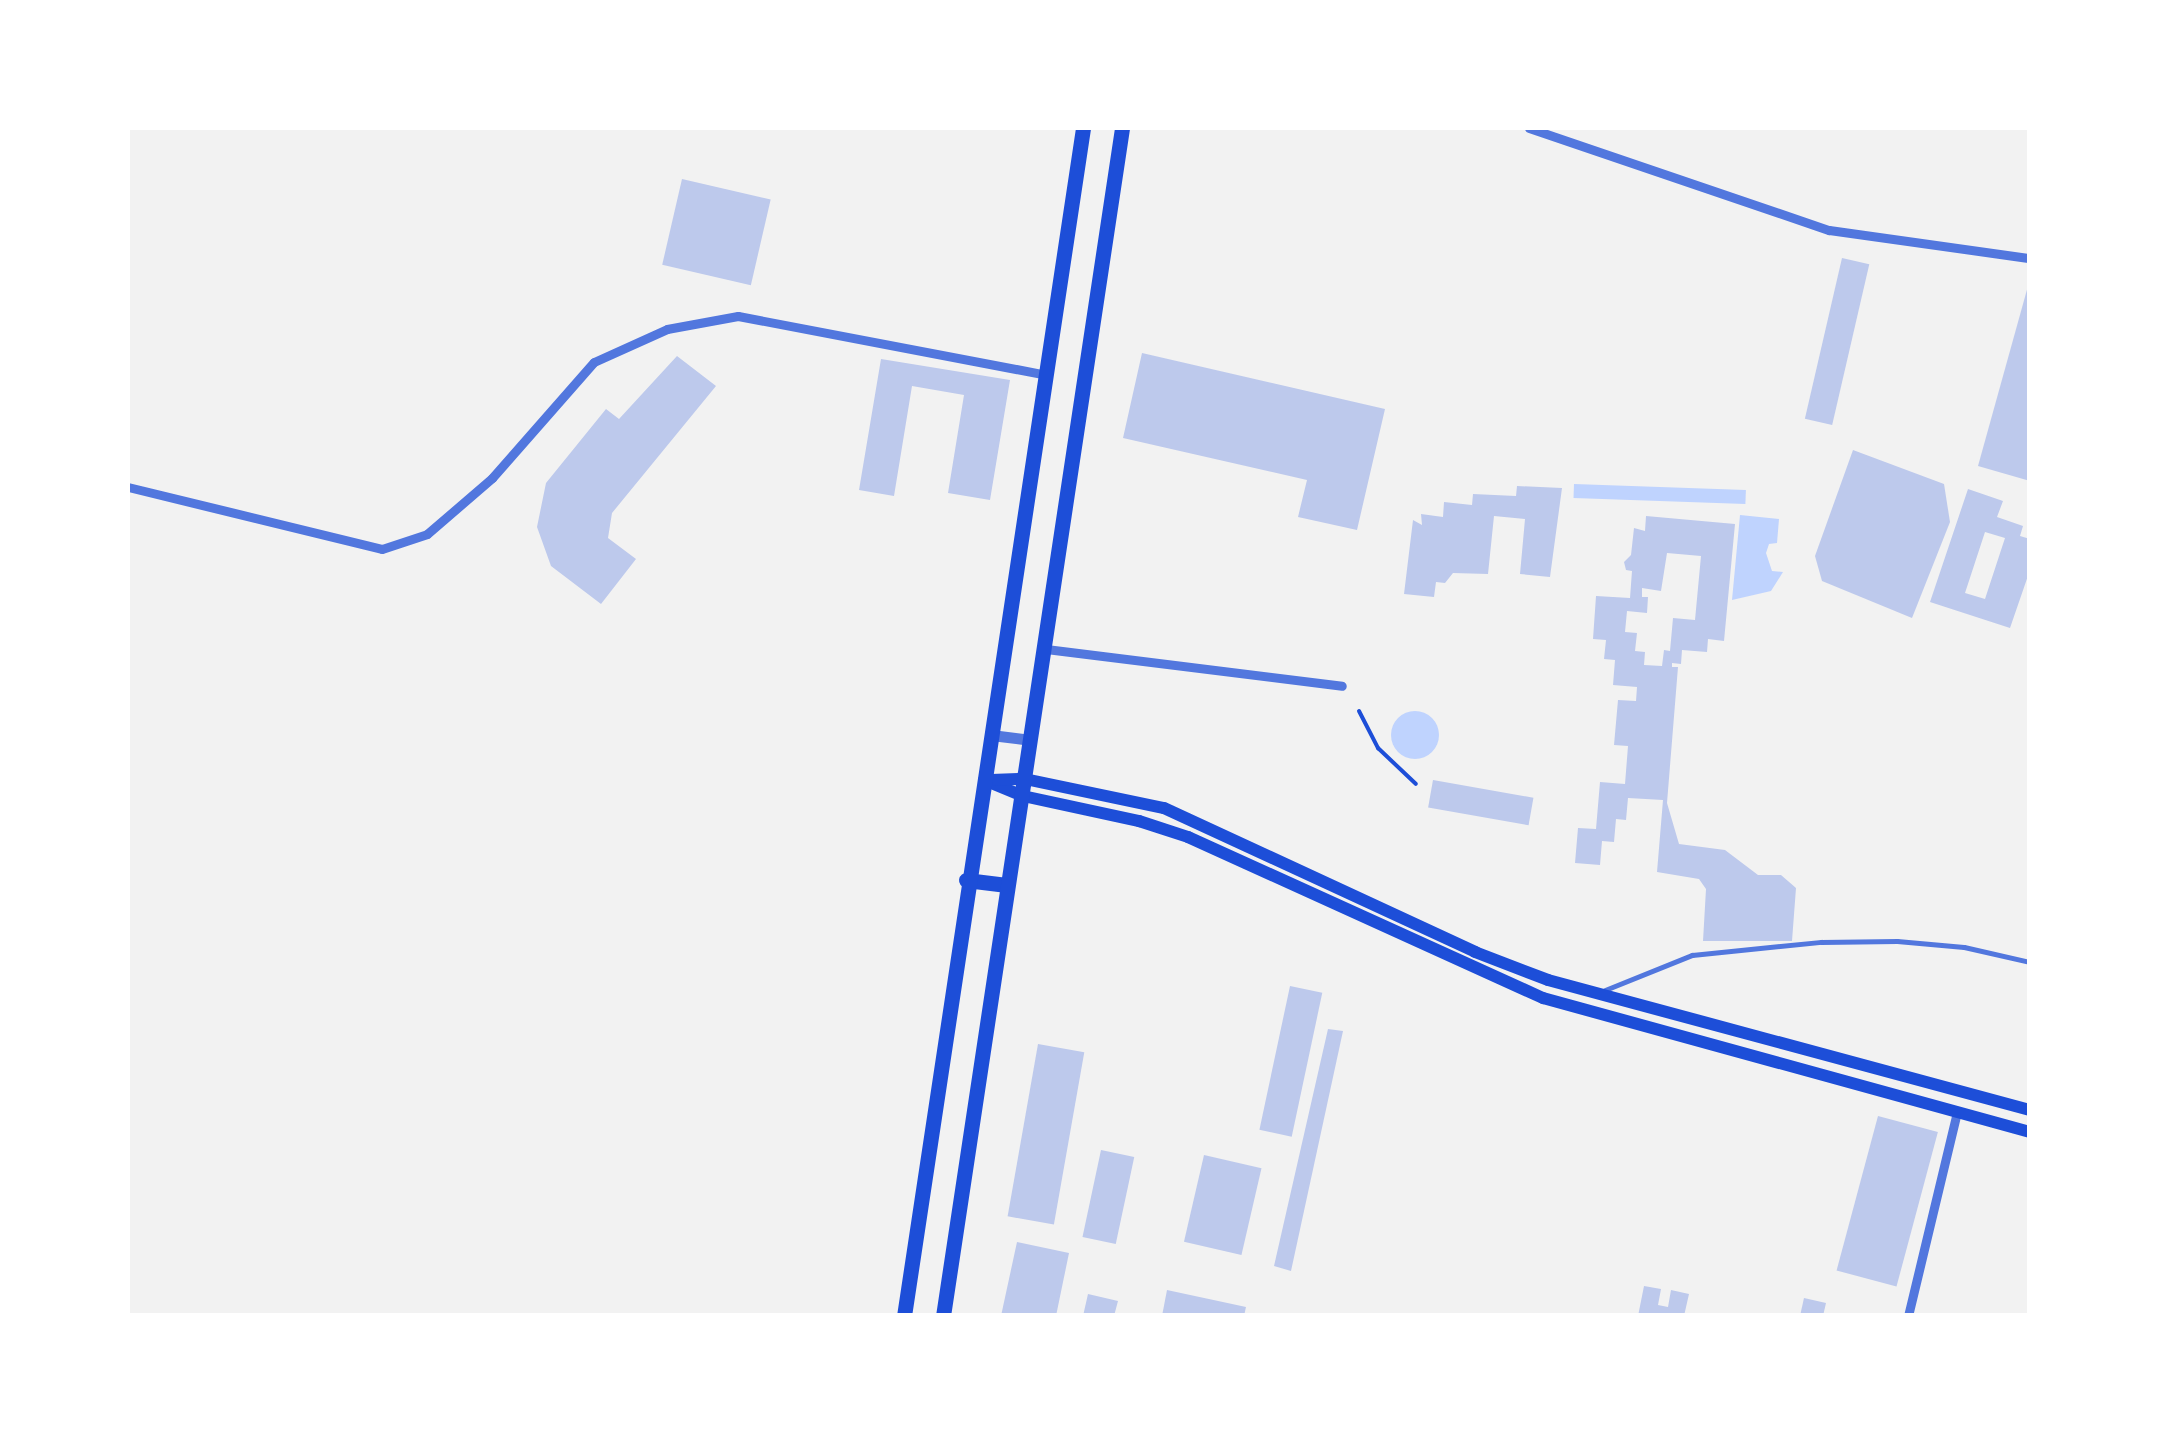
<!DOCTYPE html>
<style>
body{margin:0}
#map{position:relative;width:2157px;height:1443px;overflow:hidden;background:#f2f2f2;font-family:Quicksand,sans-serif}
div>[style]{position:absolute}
.water>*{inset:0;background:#bfd3fe;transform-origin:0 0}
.round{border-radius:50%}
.building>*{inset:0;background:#bdc9ec;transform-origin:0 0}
.path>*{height:4px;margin:-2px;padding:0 2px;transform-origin:2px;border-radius:2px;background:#1d4ed8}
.service>*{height:5px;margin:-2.5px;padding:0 2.5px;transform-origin:2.5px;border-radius:2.5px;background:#5277de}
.minor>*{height:9px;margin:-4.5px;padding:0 4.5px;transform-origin:4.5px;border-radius:4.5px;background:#5277de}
.tertiary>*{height:11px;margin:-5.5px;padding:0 5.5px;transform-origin:5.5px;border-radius:5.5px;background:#5277de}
.secondary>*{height:12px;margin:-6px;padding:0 6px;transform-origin:6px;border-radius:6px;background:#1d4ed8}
.primary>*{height:15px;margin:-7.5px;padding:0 7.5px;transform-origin:7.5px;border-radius:7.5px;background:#1d4ed8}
span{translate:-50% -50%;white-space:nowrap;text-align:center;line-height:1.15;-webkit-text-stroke:9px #fff;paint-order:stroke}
.frame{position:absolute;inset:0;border:130px solid #fff;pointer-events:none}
</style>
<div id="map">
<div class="water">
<div style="left:1574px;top:484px;width:172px;height:14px;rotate:2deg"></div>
<div style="clip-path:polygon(1740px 515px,1779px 519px,1777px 543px,1769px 544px,1766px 553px,1772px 571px,1783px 572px,1771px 591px,1732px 600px)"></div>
<div class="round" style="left:1391px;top:711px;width:48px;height:48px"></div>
</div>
<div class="building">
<div style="left:682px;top:179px;width:91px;height:88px;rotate:13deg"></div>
<div style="left:1842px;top:258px;width:28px;height:165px;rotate:13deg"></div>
<div style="clip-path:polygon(2028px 286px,2030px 286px,2030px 481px,1978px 466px)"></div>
<div style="clip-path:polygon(1142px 353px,1385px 409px,1357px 530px,1298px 517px,1307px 480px,1123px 438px)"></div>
<div style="clip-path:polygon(677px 356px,716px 386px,612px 513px,608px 538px,636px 559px,601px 604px,551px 566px,537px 527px,546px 483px,606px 409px,619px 419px)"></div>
<div style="clip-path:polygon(881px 359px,1010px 380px,990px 500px,948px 493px,964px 395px,912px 386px,894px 496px,859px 490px)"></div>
<div style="clip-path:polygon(1853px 450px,1944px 484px,1950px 522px,1912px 618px,1822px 581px,1815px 556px)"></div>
<div style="clip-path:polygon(1517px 486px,1562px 488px,1550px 577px,1520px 574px,1525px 519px,1494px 516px,1488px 574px,1453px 573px,1445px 583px,1436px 582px,1434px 597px,1404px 594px,1413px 520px,1422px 525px,1421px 514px,1443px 517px,1444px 502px,1472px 505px,1473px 494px,1516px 496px)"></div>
<div style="clip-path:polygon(evenodd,1968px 489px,2003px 501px,1997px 517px,2023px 526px,2020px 536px,2030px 539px,2030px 570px,2010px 628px,1930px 602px,1968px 489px,1985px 532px,2005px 538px,1985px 599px,1965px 593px,1985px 532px)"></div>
<div style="clip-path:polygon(evenodd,1646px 516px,1735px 524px,1724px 641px,1708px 639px,1707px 652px,1682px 650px,1681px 664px,1672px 663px,1672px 667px,1678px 667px,1667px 803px,1679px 844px,1725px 850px,1758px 875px,1781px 875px,1796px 888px,1792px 941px,1703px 941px,1706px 889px,1699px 879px,1657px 872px,1663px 800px,1628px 798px,1626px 820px,1616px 819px,1614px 842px,1602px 841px,1600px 865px,1575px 863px,1578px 828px,1596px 829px,1600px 782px,1625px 784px,1628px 746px,1614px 745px,1618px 700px,1636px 701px,1637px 687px,1613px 685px,1615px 660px,1604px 659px,1606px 640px,1593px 639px,1596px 596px,1630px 598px,1632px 571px,1626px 570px,1624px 562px,1631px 555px,1634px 528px,1645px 531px,1646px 516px,1667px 553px,1701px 556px,1695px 620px,1673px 618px,1670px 651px,1664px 650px,1662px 666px,1644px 665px,1645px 652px,1635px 651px,1637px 633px,1625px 632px,1627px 611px,1647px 613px,1648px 597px,1642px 597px,1642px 588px,1661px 591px,1667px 553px)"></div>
<div style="left:1433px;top:780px;width:102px;height:28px;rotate:10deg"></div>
<div style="left:1290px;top:986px;width:33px;height:147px;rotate:12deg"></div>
<div style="clip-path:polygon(1328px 1029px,1343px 1031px,1291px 1271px,1274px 1266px)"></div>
<div style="left:1038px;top:1044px;width:47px;height:175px;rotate:10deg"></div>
<div style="left:1878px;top:1116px;width:62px;height:160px;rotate:15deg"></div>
<div style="left:1101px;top:1150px;width:34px;height:89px;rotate:12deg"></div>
<div style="left:1204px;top:1155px;width:59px;height:89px;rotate:13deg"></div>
<div style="clip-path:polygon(1017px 1242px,1069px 1253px,1056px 1316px,1001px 1316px)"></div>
<div style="clip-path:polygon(1644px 1286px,1661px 1289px,1658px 1305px,1668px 1307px,1671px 1290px,1689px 1294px,1684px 1316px,1638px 1316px)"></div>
<div style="clip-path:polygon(1167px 1290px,1246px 1307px,1244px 1316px,1162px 1316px)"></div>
<div style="clip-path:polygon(1088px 1294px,1118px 1301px,1114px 1316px,1083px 1316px)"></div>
<div style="clip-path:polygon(1804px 1298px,1826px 1303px,1823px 1316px,1800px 1316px)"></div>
</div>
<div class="path">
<div style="left:1359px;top:711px;width:42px;rotate:62.8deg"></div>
<div style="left:1378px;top:748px;width:52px;rotate:43.5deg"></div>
</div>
<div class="service">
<div style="left:1605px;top:990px;width:94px;rotate:-21.9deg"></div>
<div style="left:1692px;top:955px;width:130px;rotate:-5.8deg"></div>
<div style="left:1821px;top:942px;width:76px;rotate:-0.8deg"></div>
<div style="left:1897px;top:941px;width:67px;rotate:5.1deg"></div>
<div style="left:1964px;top:947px;width:68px;rotate:12.8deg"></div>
</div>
<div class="minor">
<div style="left:1529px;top:128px;width:317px;rotate:18.8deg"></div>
<div style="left:1829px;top:230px;width:201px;rotate:8deg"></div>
<div style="left:128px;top:487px;width:261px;rotate:13.7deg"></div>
<div style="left:382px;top:549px;width:47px;rotate:-18.4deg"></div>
<div style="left:427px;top:534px;width:86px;rotate:-40.7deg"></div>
<div style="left:492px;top:478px;width:154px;rotate:-48.7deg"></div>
<div style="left:594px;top:362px;width:80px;rotate:-24.3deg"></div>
<div style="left:667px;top:329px;width:72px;rotate:-10.4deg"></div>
<div style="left:738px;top:316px;width:314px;rotate:10.8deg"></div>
<div style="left:1046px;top:649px;width:298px;rotate:7.1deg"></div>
<div style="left:1908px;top:1316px;width:210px;rotate:-76.5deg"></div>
</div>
<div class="tertiary">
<div style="left:991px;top:735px;width:40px;rotate:7.1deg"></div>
</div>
<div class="secondary">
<div style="left:984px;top:780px;width:42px;rotate:22.3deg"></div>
<div style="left:1023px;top:796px;width:119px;rotate:12.2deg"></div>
<div style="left:1139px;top:821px;width:52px;rotate:18.1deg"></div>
<div style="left:1188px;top:837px;width:390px;rotate:24.4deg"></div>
<div style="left:1543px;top:998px;width:505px;rotate:15.38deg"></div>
<div style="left:991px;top:780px;width:34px;rotate:-2deg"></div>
<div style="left:1025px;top:779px;width:142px;rotate:11.8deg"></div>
<div style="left:1164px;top:808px;width:343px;rotate:24.8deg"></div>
<div style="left:1475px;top:952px;width:78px;rotate:21deg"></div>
<div style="left:1548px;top:980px;width:499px;rotate:15.1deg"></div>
</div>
<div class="primary">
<div style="left:966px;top:880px;width:41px;rotate:7deg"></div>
<div style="left:904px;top:1316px;width:1201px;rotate:-81.43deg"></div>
<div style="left:943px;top:1316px;width:1201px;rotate:-81.43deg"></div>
</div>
<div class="frame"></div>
</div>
